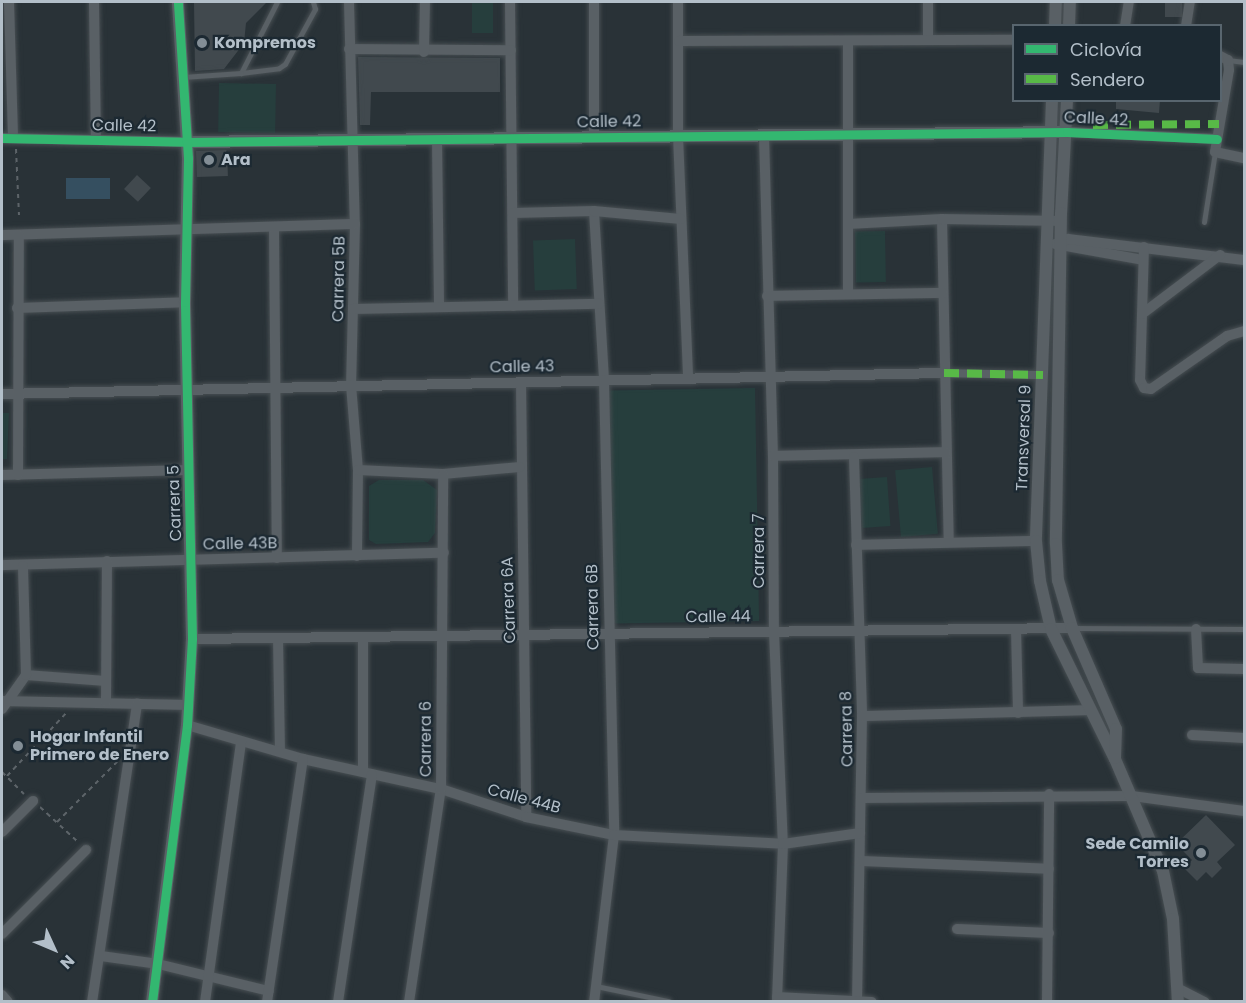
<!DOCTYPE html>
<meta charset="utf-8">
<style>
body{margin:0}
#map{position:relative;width:1246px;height:1003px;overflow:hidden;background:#293237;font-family:Poppins,sans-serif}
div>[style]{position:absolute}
.green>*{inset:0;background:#263e3d;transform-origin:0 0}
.water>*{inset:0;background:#354f60;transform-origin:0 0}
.building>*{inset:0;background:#41494e;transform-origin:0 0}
.path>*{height:2px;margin-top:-1px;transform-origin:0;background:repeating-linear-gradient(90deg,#5d6469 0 4.5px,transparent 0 9px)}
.roads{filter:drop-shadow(0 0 2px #474e52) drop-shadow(0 0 2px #474e52)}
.service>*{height:5px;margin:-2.5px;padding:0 2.5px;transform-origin:2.5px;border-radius:2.5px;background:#596065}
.pedestrian>*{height:8px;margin:-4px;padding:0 4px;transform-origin:4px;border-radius:4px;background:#596065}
.minor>*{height:10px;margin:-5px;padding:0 5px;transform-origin:5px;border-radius:5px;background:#596065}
.tertiary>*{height:12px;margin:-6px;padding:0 6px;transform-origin:6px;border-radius:6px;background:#596065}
.quiet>*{height:8px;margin-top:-4px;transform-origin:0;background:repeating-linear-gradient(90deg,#58b947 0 15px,transparent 0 23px)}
.cycleway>*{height:9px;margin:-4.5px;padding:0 4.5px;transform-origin:4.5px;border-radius:4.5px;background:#33b770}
.dots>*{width:16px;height:16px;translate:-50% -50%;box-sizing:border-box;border:3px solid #1c2932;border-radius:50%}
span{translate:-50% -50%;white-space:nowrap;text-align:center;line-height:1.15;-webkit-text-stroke:4.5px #1c2932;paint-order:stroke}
.poi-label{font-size:16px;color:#b3bfc9;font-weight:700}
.left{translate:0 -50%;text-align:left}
.right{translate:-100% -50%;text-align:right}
.street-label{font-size:16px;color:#b3bfc9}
.frame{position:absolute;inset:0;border:3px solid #b3bfc9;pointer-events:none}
.legend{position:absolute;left:1012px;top:24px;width:210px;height:78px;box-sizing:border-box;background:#1c2932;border:2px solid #58656e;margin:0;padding:8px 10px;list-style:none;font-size:18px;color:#b3bfc9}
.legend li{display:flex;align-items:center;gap:12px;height:30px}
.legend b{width:30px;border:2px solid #58656e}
.north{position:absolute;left:24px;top:919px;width:60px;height:60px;-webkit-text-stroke:4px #1c2932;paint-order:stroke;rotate:134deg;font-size:16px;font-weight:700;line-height:24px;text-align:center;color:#b3bfc9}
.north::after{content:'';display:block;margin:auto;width:21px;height:27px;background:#b3bfc9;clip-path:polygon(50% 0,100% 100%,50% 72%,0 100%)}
</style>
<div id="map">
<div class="green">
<div style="left:472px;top:2px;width:21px;height:31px"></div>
<div style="left:219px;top:83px;width:57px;height:49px;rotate:1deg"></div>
<div style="left:885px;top:231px;width:51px;height:30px;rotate:89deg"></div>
<div style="left:575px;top:239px;width:50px;height:42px;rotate:88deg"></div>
<div style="left:755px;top:388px;width:233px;height:146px;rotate:89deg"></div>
<div style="clip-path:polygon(2px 413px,9px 413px,7px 459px,2px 459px)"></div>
<div style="left:932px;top:467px;width:67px;height:37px;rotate:85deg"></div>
<div style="left:887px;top:477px;width:49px;height:29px;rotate:86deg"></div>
<div style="clip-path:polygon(379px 480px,423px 480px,437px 490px,435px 533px,428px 542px,376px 544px,369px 540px,369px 486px)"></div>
</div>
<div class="water">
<div style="left:110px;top:178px;width:21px;height:44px;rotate:90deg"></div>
</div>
<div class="building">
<div style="clip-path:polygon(194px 2px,267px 2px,246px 23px,244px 43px,224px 69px,195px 71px)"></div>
<div style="left:1165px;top:2px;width:17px;height:15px"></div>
<div style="clip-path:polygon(358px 57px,500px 58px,500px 92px,371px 92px,370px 125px,360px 125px)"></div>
<div style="clip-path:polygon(1116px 100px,1160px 100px,1159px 113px,1116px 109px)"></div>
<div style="left:227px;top:150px;width:26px;height:31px;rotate:88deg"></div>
<div style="left:137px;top:175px;width:19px;height:19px;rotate:43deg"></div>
<div style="clip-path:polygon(1206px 815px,1235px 845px,1217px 862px,1222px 868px,1212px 878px,1206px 872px,1197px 881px,1184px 868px,1192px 860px,1176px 844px)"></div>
</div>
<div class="path">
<div style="left:16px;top:149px;width:66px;rotate:87.4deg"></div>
<div style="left:2px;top:772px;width:31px;rotate:45deg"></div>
<div style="left:7px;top:776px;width:88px;rotate:-46.8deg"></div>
<div style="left:40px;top:807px;width:52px;rotate:42.6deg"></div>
<div style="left:57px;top:822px;width:85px;rotate:-45deg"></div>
</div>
<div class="roads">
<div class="service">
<div style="left:277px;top:2px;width:80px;rotate:116.9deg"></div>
<div style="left:241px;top:73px;width:38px;rotate:-7deg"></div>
<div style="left:279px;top:68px;width:7px;rotate:-34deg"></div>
<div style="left:285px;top:64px;width:63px;rotate:-61.4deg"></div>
<div style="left:315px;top:9px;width:7px;rotate:-106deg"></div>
<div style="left:1228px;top:60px;width:16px;rotate:7deg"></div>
<div style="left:183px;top:77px;width:58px;rotate:-3.9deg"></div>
<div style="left:1204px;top:222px;width:71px;rotate:-81.1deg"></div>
<div style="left:1073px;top:628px;width:171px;rotate:0.3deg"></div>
<div style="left:596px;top:986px;width:74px;rotate:11.8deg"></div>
</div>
<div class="pedestrian">
<div style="left:944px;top:373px;width:99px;rotate:1.2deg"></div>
</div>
<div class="minor">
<div style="left:9px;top:2px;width:135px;rotate:88.3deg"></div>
<div style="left:94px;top:2px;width:138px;rotate:89.2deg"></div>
<div style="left:349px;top:2px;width:222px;rotate:88.5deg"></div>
<div style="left:355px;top:224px;width:161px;rotate:91.4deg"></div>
<div style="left:351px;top:385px;width:85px;rotate:85.3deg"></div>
<div style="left:358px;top:470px;width:86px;rotate:90.7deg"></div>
<div style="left:510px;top:2px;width:304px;rotate:89.4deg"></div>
<div style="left:678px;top:2px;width:134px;rotate:90deg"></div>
<div style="left:678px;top:136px;width:242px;rotate:87.6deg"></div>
<div style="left:928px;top:2px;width:38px;rotate:90deg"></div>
<div style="left:1125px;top:26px;width:24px;rotate:-81deg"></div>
<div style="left:1186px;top:26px;width:24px;rotate:-81deg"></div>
<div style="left:679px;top:41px;width:335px;rotate:-0.2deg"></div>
<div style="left:349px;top:49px;width:162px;rotate:0.4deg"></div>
<div style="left:424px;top:52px;width:50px;rotate:-88.9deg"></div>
<div style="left:1220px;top:56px;width:9px;rotate:27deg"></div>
<div style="left:1228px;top:60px;width:10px;rotate:84deg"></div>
<div style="left:1229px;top:70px;width:83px;rotate:99.7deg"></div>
<div style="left:1215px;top:152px;width:30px;rotate:12deg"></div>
<div style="left:1067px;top:132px;width:150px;rotate:2.7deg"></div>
<div style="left:764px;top:135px;width:321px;rotate:88.4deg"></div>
<div style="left:773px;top:456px;width:176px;rotate:89.7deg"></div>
<div style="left:774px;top:632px;width:212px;rotate:87.6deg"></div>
<div style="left:783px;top:844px;width:158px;rotate:92.2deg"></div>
<div style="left:594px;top:137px;width:135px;rotate:-90deg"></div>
<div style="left:2px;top:138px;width:184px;rotate:1.2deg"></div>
<div style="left:437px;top:139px;width:168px;rotate:89.3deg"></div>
<div style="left:594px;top:211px;width:169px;rotate:86.6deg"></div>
<div style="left:604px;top:380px;width:455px;rotate:88.7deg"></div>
<div style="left:614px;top:835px;width:168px;rotate:96.8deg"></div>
<div style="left:513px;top:213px;width:81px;rotate:-1.4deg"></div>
<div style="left:594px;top:211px;width:87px;rotate:5.3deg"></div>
<div style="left:942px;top:219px;width:323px;rotate:88.8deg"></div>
<div style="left:848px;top:224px;width:94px;rotate:-3deg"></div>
<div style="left:942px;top:219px;width:119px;rotate:1deg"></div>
<div style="left:274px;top:228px;width:330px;rotate:89.5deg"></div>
<div style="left:2px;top:235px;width:353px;rotate:-1.8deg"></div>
<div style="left:1055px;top:244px;width:89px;rotate:10.3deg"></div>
<div style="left:1061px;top:244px;width:9px;rotate:-36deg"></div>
<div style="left:1068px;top:239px;width:177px;rotate:6.8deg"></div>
<div style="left:1144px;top:247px;width:133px;rotate:91.7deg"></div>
<div style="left:1140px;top:380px;width:9px;rotate:63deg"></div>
<div style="left:1144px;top:388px;width:7px;rotate:8deg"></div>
<div style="left:1151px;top:389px;width:93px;rotate:-34.9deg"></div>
<div style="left:1227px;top:336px;width:18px;rotate:-16deg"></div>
<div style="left:848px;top:294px;width:252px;rotate:-90deg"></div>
<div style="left:767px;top:296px;width:176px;rotate:-1deg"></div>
<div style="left:17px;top:308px;width:168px;rotate:-2deg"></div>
<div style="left:353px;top:309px;width:246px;rotate:-1.2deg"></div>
<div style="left:1142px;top:314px;width:98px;rotate:-37.1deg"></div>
<div style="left:521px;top:382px;width:435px;rotate:89.3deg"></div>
<div style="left:2px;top:394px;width:942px;rotate:-1.28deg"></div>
<div style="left:773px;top:456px;width:173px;rotate:-1.3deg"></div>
<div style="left:854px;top:457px;width:259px;rotate:88.2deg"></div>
<div style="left:862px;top:716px;width:286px;rotate:91deg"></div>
<div style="left:358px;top:470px;width:85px;rotate:2.7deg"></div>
<div style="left:443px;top:474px;width:77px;rotate:-5.2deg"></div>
<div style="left:2px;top:475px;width:187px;rotate:-1.5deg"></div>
<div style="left:18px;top:475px;width:240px;rotate:-89.8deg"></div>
<div style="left:856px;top:545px;width:180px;rotate:-1.3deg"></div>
<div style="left:2px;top:565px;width:442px;rotate:-1.6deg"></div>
<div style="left:1016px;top:629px;width:84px;rotate:88.6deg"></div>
<div style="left:1196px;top:629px;width:39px;rotate:87deg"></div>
<div style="left:1198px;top:668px;width:46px;rotate:1.2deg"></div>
<div style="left:278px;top:638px;width:113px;rotate:89deg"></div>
<div style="left:192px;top:639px;width:880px;rotate:-0.72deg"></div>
<div style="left:26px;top:675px;width:80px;rotate:4.3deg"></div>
<div style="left:2px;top:701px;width:187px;rotate:1.2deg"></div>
<div style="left:106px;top:702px;width:141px;rotate:-89.6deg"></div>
<div style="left:2px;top:709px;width:42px;rotate:-54.8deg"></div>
<div style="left:26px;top:675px;width:109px;rotate:-91.6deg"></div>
<div style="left:862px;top:716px;width:226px;rotate:-1.5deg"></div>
<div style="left:187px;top:725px;width:121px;rotate:16.3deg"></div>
<div style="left:303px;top:759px;width:141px;rotate:12.3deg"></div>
<div style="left:441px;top:789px;width:89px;rotate:18.2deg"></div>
<div style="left:526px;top:817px;width:90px;rotate:11.6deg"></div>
<div style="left:614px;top:835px;width:169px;rotate:3deg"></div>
<div style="left:783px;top:844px;width:78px;rotate:-8.1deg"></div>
<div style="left:1192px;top:735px;width:52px;rotate:3.3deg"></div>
<div style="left:363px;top:772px;width:135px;rotate:-90deg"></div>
<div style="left:862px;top:798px;width:270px;rotate:-0.4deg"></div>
<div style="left:1132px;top:796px;width:113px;rotate:7.6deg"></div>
<div style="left:2px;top:832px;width:44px;rotate:-45deg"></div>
<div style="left:861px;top:861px;width:188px;rotate:2.4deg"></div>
<div style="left:957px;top:929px;width:92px;rotate:2.5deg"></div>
<div style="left:2px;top:934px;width:119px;rotate:-45deg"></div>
<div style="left:101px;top:956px;width:58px;rotate:8deg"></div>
<div style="left:158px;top:964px;width:114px;rotate:13.7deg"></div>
<div style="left:1179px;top:989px;width:29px;rotate:27deg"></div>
<div style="left:2px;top:995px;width:9px;rotate:49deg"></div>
<div style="left:777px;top:997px;width:95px;rotate:3deg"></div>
<div style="left:92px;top:1002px;width:302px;rotate:-81.4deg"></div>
<div style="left:205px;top:1002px;width:263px;rotate:-82.1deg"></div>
<div style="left:267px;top:1002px;width:246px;rotate:-81.6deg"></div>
<div style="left:338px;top:1002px;width:230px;rotate:-81.5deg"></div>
<div style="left:409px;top:1002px;width:215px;rotate:-81.5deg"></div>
<div style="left:441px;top:789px;width:315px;rotate:-89.6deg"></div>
<div style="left:1047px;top:1002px;width:208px;rotate:-89.4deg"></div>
</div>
<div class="tertiary">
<div style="left:1055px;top:26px;width:24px;rotate:-88deg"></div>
<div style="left:1069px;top:26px;width:24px;rotate:-88deg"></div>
<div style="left:1052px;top:100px;width:441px;rotate:92.1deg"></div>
<div style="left:1036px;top:541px;width:40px;rotate:84.3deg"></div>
<div style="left:1040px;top:581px;width:49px;rotate:77.1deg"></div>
<div style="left:1051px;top:629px;width:145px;rotate:63.8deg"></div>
<div style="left:1115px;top:759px;width:122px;rotate:66.8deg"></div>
<div style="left:1163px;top:871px;width:49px;rotate:78.2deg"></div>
<div style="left:1173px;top:919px;width:83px;rotate:86.6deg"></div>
<div style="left:1067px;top:100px;width:113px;rotate:93deg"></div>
<div style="left:1061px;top:213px;width:331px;rotate:90.9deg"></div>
<div style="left:1056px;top:544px;width:36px;rotate:87deg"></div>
<div style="left:1058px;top:580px;width:50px;rotate:73.7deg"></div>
<div style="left:1072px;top:628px;width:110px;rotate:66.5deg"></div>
<div style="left:1116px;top:729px;width:29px;rotate:92deg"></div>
<div style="left:186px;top:142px;width:881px;rotate:-0.65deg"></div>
<div style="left:152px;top:1002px;width:279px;rotate:-82.8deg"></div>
<div style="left:187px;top:725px;width:86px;rotate:-86.7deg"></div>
<div style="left:192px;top:639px;width:337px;rotate:-91.2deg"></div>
<div style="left:185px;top:302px;width:144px;rotate:-88.8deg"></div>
<div style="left:188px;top:158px;width:156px;rotate:-93.7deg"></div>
</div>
</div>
<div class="quiet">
<div style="left:1093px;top:125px;width:126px;rotate:-0.5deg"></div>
<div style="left:944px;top:373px;width:99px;rotate:1.2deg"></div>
</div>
<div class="cycleway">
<div style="left:2px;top:138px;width:184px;rotate:1.2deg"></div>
<div style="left:186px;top:142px;width:881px;rotate:-0.65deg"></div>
<div style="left:1067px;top:132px;width:150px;rotate:2.7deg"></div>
<div style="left:152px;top:1002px;width:279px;rotate:-82.8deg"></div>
<div style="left:187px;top:725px;width:86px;rotate:-86.7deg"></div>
<div style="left:192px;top:639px;width:337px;rotate:-91.2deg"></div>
<div style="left:185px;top:302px;width:144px;rotate:-88.8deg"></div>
<div style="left:188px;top:158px;width:156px;rotate:-93.7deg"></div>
</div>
<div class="dots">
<div style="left:202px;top:43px;background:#838e96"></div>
<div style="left:209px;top:160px;background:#838e96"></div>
<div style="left:18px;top:746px;background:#838e96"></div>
<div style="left:1201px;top:853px;background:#838e96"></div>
</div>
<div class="poi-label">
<span class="left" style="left:214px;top:43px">Kompremos</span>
<span class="left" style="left:221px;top:160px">Ara</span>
<span class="left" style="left:30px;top:746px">Hogar Infantil<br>Primero de Enero</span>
<span class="right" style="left:1189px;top:853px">Sede Camilo<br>Torres</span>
</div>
<div class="street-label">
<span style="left:1096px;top:119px;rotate:3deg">Calle 42</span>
<span style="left:609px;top:122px;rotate:-1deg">Calle 42</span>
<span style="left:124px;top:126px;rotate:1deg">Calle 42</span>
<span style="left:339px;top:279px;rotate:-89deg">Carrera 5B</span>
<span style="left:522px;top:367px;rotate:-1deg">Calle 43</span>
<span style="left:1024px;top:438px;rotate:-88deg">Transversal 9</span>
<span style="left:175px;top:503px;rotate:-92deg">Carrera 5</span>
<span style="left:240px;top:544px;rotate:-1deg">Calle 43B</span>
<span style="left:759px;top:551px;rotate:-90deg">Carrera 7</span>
<span style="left:509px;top:600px;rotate:-92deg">Carrera 6A</span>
<span style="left:593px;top:607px;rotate:-91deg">Carrera 6B</span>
<span style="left:718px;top:617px;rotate:-1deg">Calle 44</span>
<span style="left:847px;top:729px;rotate:-91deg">Carrera 8</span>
<span style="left:426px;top:739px;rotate:-90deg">Carrera 6</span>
<span style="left:524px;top:799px;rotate:15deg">Calle 44B</span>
</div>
<div class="frame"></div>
<ul class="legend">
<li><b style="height:8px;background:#33b770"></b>Ciclovía</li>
<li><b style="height:8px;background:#58b947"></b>Sendero</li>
</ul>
<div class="north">N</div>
</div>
